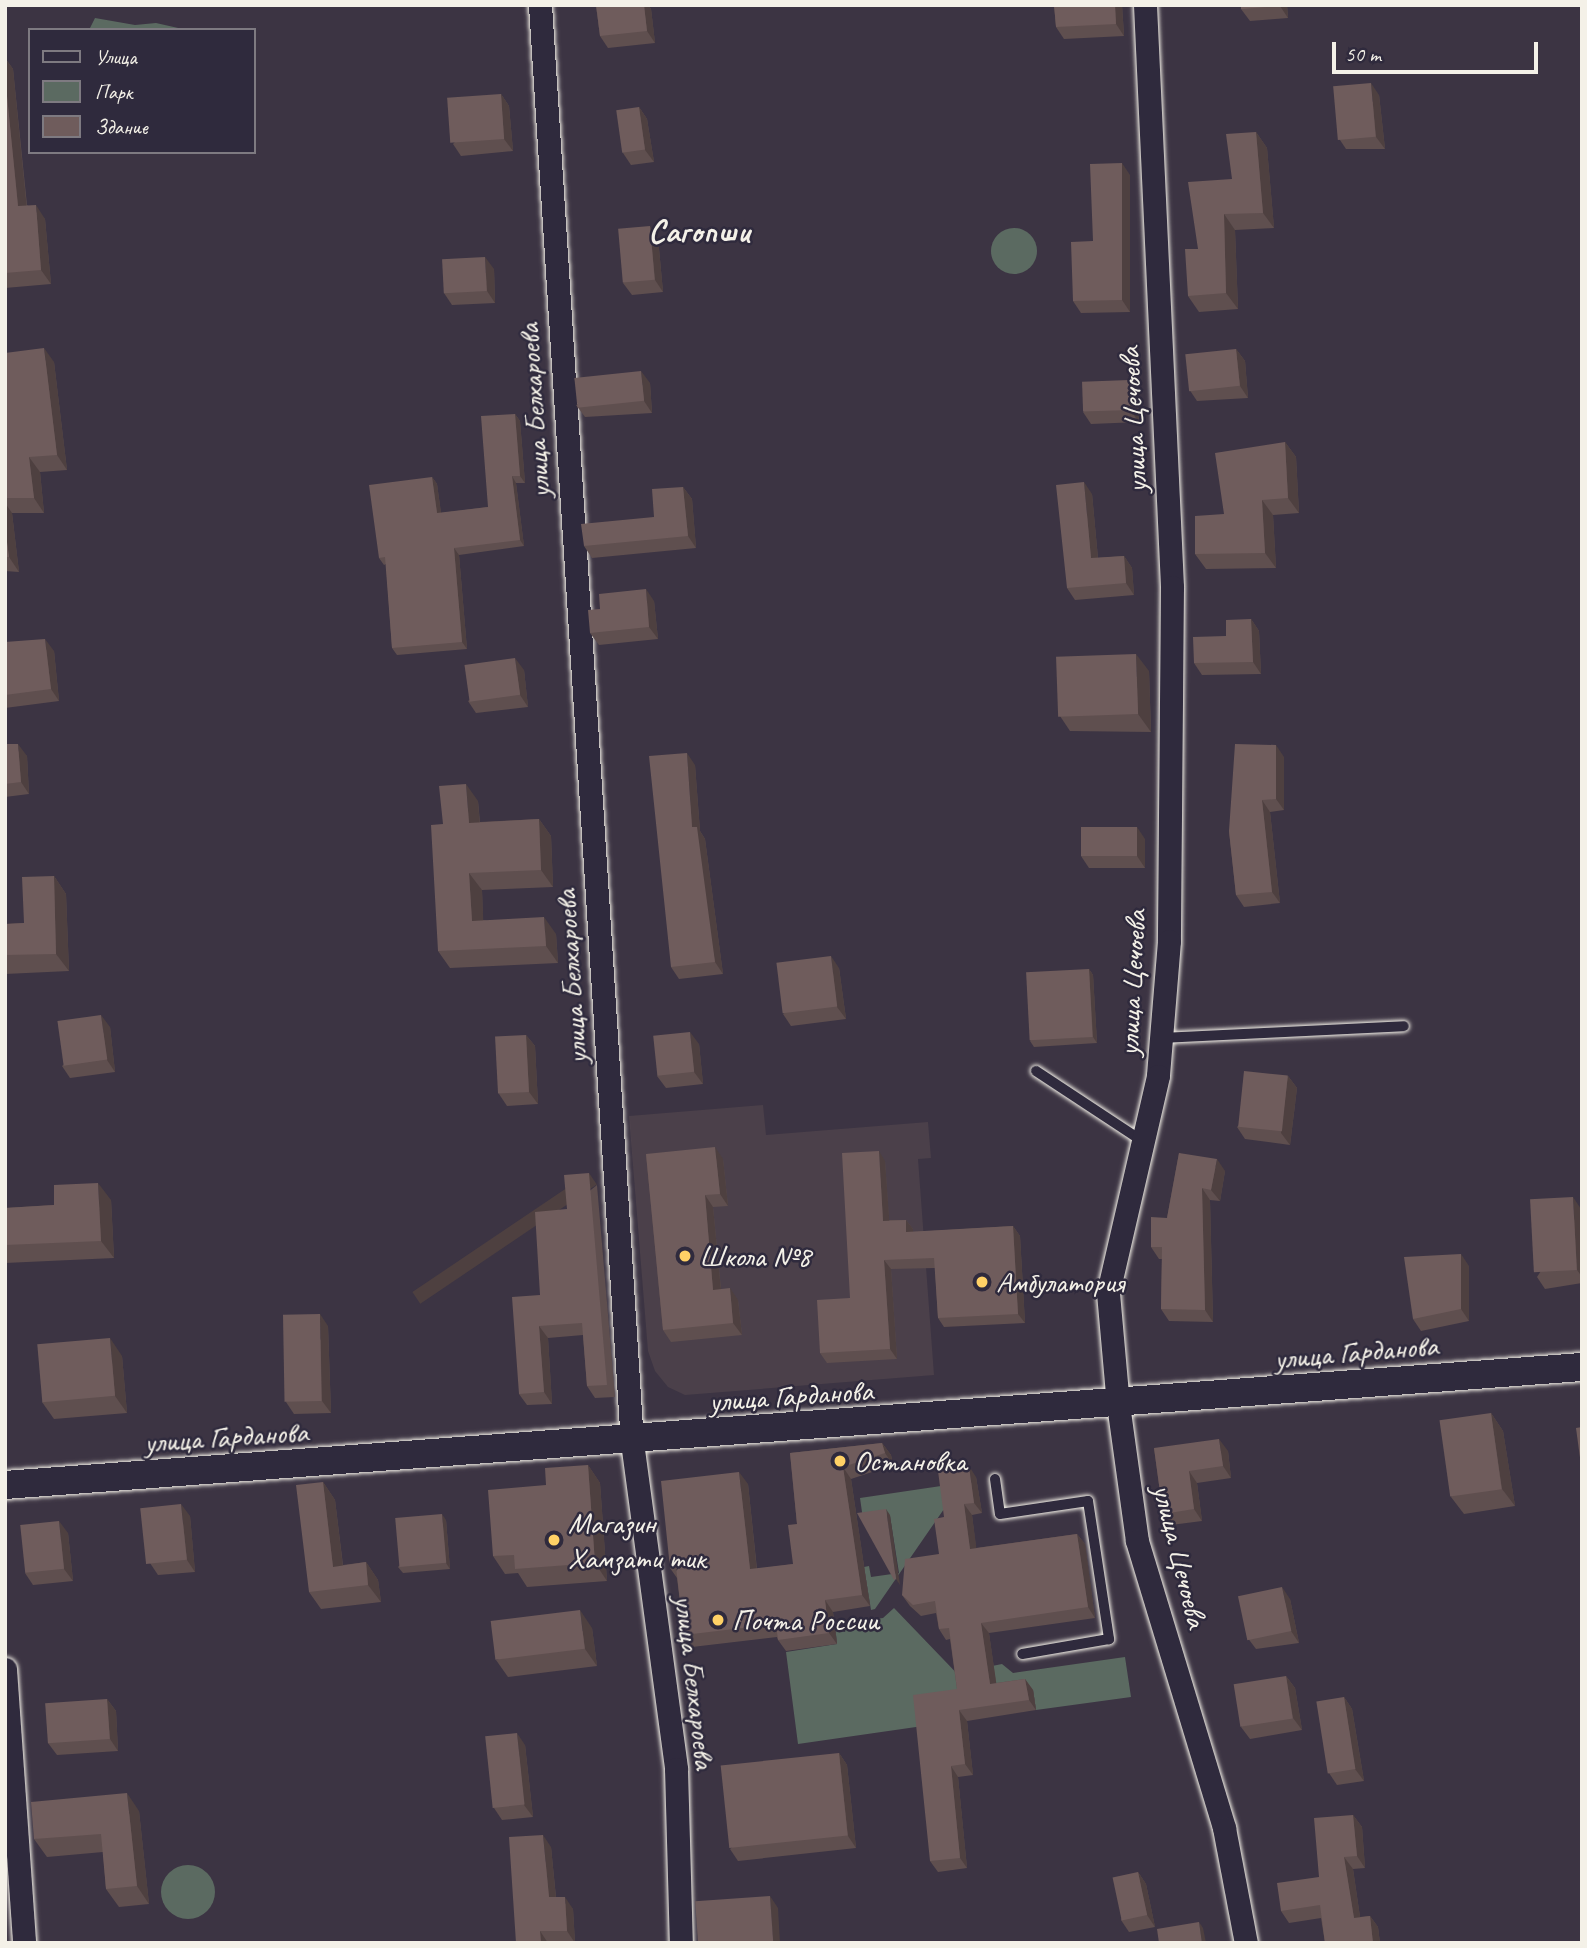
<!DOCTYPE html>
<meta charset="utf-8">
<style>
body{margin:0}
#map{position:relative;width:1587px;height:1948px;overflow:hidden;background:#3c3443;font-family:Caveat,sans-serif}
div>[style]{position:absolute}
.built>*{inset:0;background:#4b404a}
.green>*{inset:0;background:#5b6a61}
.round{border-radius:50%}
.roads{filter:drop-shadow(0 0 2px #f4f1e8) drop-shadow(0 0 2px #f4f1e8)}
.service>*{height:10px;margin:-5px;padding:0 5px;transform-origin:5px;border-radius:5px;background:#2f2a3d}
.minor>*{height:23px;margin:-11.5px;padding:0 11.5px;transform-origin:11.5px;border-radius:11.5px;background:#2f2a3d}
.tertiary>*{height:28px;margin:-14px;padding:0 14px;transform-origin:14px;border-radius:14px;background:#2f2a3d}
.wall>*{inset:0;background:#5f4f4f}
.shaded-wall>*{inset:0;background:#4e4040;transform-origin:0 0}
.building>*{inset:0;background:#6f5c5c;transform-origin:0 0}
.dots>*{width:19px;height:19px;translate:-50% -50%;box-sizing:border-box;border:4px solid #2f2a3d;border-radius:50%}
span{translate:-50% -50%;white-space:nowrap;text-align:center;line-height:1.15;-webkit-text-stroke:5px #2f2a3d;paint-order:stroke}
.street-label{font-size:30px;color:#f4f1e8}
.poi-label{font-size:30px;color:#f4f1e8}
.left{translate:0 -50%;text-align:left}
.quarter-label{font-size:33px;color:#f4f1e8;font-weight:700}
.frame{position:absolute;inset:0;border:7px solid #f4f1e8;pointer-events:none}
.legend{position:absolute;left:28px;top:28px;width:228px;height:126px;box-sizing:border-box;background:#2f2a3d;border:2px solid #7e7a81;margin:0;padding:9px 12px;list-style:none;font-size:21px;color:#f4f1e8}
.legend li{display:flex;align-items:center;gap:14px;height:35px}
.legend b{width:35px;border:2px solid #7e7a81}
.scale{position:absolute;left:1332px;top:42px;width:206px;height:32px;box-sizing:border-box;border:4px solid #f4f1e8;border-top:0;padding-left:9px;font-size:21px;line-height:24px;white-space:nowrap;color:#f4f1e8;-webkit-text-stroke:5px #2f2a3d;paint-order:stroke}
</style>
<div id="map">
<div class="built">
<div style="clip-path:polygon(763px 1105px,766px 1135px,928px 1122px,931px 1158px,918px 1159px,934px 1375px,685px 1395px,668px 1387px,655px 1371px,648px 1351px,629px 1116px)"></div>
</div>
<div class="green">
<div style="clip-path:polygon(95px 18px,135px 25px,156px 23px,187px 30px,89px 30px)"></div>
<div class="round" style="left:991px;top:228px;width:46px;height:46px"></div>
<div style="clip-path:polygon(941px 1486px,944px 1509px,875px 1609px,871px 1610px,864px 1567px,869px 1566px,871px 1577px,899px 1573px,890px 1516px,863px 1519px,860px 1498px)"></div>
<div style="clip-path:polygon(894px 1608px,968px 1685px,923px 1726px,798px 1744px,786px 1652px,837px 1644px,835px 1625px,883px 1618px)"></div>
<div style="clip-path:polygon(1125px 1657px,1131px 1697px,1036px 1710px,1033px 1690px,982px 1697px,987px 1667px,1002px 1664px,1013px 1673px)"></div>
<div class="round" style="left:161px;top:1865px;width:54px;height:54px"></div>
</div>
<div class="roads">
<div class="service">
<div style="left:1161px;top:1038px;width:243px;rotate:-2.8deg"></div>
<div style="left:1036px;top:1071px;width:127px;rotate:33.4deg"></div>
<div style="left:995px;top:1479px;width:35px;rotate:82deg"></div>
<div style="left:1000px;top:1514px;width:89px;rotate:-8.4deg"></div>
<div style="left:1088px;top:1501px;width:140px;rotate:81.3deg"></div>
<div style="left:1109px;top:1639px;width:88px;rotate:170.2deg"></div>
</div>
<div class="minor">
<div style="left:540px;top:5px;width:1440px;rotate:86.34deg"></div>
<div style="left:632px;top:1442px;width:330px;rotate:82.3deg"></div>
<div style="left:676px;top:1769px;width:174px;rotate:88.4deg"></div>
<div style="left:1145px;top:5px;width:583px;rotate:87.34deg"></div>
<div style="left:1172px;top:587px;width:354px;rotate:90.5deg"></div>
<div style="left:1169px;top:941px;width:135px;rotate:94.7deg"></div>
<div style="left:1158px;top:1076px;width:223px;rotate:103deg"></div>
<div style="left:1108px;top:1293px;width:111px;rotate:84.9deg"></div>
<div style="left:1118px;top:1404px;width:138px;rotate:82.1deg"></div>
<div style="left:1137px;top:1541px;width:300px;rotate:73.1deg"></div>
<div style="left:1224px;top:1828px;width:117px;rotate:79.2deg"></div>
<div style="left:5px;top:1669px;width:275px;rotate:86deg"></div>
</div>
<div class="tertiary">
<div style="left:5px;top:1485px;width:1581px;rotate:-4.28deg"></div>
</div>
</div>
<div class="wall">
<div style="clip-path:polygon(596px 5px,648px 5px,651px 9px,655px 43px,608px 48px,600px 36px)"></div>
<div style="clip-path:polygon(1054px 5px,1122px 5px,1124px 36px,1064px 39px,1056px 27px)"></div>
<div style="clip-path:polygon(1241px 5px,1287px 5px,1288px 18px,1250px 21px,1241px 9px)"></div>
<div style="clip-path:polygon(5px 58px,13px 69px,27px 205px,45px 219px,51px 284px,5px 288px)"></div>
<div style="clip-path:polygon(501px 94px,509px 106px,513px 151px,461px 156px,453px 144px)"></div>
<div style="clip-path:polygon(1379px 95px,1385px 149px,1346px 149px,1338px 137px)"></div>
<div style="clip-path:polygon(639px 107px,647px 119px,654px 162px,631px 165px,623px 153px)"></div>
<div style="clip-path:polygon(1256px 132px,1267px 148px,1274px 228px,1235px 230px,1238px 309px,1199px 312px,1188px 296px,1198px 249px)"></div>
<div style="clip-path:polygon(1130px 175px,1130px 312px,1081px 313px,1073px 301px,1093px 241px)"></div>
<div style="clip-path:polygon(658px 238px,663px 292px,632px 295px,623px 283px)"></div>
<div style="clip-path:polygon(494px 269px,495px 303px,452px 305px,444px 293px)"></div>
<div style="clip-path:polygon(1236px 349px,1245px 361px,1248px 398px,1197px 401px,1189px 389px)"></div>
<div style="clip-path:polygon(5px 353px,54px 362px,67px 470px,40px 472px,44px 513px,12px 513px,19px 572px,5px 571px)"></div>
<div style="clip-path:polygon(1129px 380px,1137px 391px,1139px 422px,1091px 424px,1083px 412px)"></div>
<div style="clip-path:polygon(650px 383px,652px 413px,585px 417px,576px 405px)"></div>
<div style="clip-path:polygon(515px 414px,520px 421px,525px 483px,516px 483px,524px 546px,459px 555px,467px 649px,397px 655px,392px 648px,386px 564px,384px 565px,379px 558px,432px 477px,437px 484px,441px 513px,488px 507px)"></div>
<div style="clip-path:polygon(1285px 442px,1296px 457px,1299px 513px,1273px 515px,1276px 568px,1206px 569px,1195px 554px,1224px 514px)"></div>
<div style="clip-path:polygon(683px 487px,692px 499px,696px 548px,592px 558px,584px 546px,654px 517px)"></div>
<div style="clip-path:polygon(1092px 494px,1098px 558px,1124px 556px,1132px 568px,1134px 595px,1075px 600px,1067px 588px)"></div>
<div style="clip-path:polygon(654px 601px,658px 639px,599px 645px,590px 633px,600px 609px)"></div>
<div style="clip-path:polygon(1251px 619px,1259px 631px,1261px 674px,1202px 675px,1194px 663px)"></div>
<div style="clip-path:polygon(5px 642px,54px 651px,59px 701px,5px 708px)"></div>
<div style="clip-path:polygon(524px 670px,528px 707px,476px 713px,468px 701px)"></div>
<div style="clip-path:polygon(1149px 671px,1151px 732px,1070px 731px,1058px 713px)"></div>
<div style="clip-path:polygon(5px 744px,27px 756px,29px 794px,5px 797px)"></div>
<div style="clip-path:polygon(1284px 757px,1284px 810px,1270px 812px,1280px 903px,1244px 907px,1236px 895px,1229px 831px)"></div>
<div style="clip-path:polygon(695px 765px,700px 831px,705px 839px,723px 974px,679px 979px,671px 967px)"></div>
<div style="clip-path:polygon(478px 801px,480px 822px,539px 819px,551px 836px,553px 887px,482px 890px,483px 920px,556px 934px,558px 963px,450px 968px,438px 951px,443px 824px)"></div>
<div style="clip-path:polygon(1145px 839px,1145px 868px,1089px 868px,1081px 856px)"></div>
<div style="clip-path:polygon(54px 876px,66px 894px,69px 971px,5px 974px,5px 924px,24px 923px)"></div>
<div style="clip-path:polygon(839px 968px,846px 1019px,791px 1026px,783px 1014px)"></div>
<div style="clip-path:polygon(1089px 969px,1093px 975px,1097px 1043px,1034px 1047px,1030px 1041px)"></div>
<div style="clip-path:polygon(110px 1027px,115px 1072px,70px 1078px,62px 1066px)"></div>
<div style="clip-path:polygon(526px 1035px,535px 1046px,538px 1104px,507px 1106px,499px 1094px)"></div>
<div style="clip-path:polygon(699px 1044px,703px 1084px,666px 1088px,657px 1076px)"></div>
<div style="clip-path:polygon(1288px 1076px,1297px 1088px,1290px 1145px,1245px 1139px,1237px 1127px)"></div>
<div style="clip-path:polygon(1179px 1153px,1225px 1171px,1220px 1201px,1210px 1200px,1213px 1322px,1169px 1321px,1161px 1309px,1162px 1259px,1159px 1259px,1151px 1247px,1167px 1218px)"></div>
<div style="clip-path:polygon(646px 1154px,723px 1159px,728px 1206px,713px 1207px,721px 1289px,738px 1300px,742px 1335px,671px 1342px,663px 1330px)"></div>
<div style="clip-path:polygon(885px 1161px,889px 1220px,906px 1220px,913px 1229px,913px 1232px,1013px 1226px,1020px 1236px,1025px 1323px,944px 1327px,938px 1318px,935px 1268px,891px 1269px,897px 1359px,827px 1363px,820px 1353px,850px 1298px)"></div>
<div style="clip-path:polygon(597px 1185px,615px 1397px,595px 1398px,587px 1386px,583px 1335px,548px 1338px,552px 1404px,527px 1405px,519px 1394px,540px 1295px,567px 1209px)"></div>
<div style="clip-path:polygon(111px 1200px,114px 1258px,5px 1263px,5px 1208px,54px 1205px)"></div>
<div style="clip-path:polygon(1581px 1209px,1582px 1283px,1545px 1289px,1537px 1277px)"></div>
<div style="clip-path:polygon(1469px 1266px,1469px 1321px,1421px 1331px,1413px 1319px)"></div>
<div style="clip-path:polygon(328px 1326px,331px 1413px,294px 1414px,286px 1402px)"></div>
<div style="clip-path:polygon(122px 1356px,127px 1413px,54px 1419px,42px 1402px)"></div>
<div style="clip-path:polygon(1491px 1413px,1503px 1431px,1515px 1506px,1464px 1514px,1451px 1497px)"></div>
<div style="clip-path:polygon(882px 1443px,891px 1455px,893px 1465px,851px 1479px,870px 1606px,833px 1612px,837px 1644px,786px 1651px,778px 1640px,777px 1637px,692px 1647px,684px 1635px,677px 1578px,670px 1568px,748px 1484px,757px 1569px,793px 1564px,797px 1524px,790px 1453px)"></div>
<div style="clip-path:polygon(1154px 1448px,1228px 1451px,1231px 1478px,1197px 1483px,1202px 1521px,1171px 1525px,1163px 1514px)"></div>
<div style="clip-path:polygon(588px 1465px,600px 1483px,607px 1581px,527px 1587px,518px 1573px,505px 1574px,493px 1556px,546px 1485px)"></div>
<div style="clip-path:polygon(976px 1477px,982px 1513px,972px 1515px,976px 1548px,1077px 1534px,1085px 1544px,1095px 1618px,989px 1633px,996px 1683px,1025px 1679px,1033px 1690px,1036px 1710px,967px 1721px,973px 1775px,958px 1777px,967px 1868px,938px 1872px,930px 1861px,957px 1689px,950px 1639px,946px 1640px,939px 1629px,936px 1613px,921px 1616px,910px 1606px,902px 1595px,939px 1554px,944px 1517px)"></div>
<div style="clip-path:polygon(323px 1482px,335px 1500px,343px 1565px,366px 1562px,378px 1580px,381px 1602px,321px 1609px,309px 1592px)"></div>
<div style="clip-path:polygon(190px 1516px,195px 1572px,158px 1575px,150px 1563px)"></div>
<div style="clip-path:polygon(446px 1520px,450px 1569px,403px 1573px,398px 1567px)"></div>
<div style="clip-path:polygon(68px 1533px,73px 1581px,33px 1585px,25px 1573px)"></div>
<div style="clip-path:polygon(1290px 1599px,1299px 1643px,1256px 1649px,1247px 1637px)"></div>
<div style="clip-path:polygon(592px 1628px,597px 1666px,508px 1677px,496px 1660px)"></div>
<div style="clip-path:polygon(1286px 1676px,1295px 1688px,1302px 1730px,1250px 1739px,1241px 1727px)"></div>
<div style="clip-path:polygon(1344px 1697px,1352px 1709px,1364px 1781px,1337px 1785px,1329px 1773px)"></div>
<div style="clip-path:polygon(107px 1699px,116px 1711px,118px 1751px,57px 1755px,48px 1743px)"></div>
<div style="clip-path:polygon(525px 1745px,533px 1817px,502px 1820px,494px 1808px)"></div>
<div style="clip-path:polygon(839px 1753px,847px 1765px,856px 1848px,738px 1861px,730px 1849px)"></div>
<div style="clip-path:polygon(139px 1811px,149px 1904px,119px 1907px,106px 1889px,103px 1852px,47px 1857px,34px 1839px)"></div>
<div style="clip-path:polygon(1353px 1815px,1362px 1827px,1365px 1868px,1353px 1869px,1360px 1917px,1370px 1916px,1378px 1927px,1380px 1943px,1325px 1943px,1321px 1918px,1289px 1923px,1281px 1911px,1319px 1877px)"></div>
<div style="clip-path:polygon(551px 1847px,556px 1897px,573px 1909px,575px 1943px,516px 1943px)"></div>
<div style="clip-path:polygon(1138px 1872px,1146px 1884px,1155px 1927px,1129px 1932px,1121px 1920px)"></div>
</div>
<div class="shaded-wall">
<div style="clip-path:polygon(644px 5px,648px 5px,651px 9px,655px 43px,647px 31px)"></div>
<div style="clip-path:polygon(1115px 5px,1122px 5px,1124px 36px,1116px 24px)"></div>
<div style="clip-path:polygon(1280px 5px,1287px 5px,1288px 18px,1280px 6px)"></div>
<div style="clip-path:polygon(5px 58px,13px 69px,28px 220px,18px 206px,5px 76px)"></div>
<div style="clip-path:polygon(1371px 83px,1379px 95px,1385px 149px,1376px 137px)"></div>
<div style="clip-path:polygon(501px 94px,509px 106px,513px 151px,504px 139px)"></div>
<div style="clip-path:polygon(639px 107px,647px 119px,654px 162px,645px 150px)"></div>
<div style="clip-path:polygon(1256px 132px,1267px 148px,1274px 228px,1263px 213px)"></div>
<div style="clip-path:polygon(1122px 163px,1130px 175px,1130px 312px,1122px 300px)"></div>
<div style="clip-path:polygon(36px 205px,45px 219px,51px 284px,41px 270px)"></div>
<div style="clip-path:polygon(1224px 214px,1235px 230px,1238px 309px,1226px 293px)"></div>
<div style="clip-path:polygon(650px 226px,658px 238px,663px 292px,655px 280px)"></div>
<div style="clip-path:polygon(485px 257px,494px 269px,495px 303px,487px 291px)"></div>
<div style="clip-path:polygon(44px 348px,54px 362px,67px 470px,57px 455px)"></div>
<div style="clip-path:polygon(1236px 349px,1245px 361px,1248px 398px,1240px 386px)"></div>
<div style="clip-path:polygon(641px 371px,650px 383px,652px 413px,644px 401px)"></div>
<div style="clip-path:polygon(1129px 380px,1137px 391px,1139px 422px,1130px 410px)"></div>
<div style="clip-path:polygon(515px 414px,520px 421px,525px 483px,520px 476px)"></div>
<div style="clip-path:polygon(1285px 442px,1296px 457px,1299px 513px,1288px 498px)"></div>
<div style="clip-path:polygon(29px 457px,40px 472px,44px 513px,34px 498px)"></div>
<div style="clip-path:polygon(512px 476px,516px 483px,524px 546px,520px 540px)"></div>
<div style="clip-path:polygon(432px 477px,437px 484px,442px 520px,437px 513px)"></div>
<div style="clip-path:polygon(1084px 482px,1092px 494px,1099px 570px,1091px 558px)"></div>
<div style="clip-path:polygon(683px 487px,692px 499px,696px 548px,688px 536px)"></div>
<div style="clip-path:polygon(1262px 500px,1273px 515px,1276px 568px,1265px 553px)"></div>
<div style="clip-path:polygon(5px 503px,12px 513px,19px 572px,9px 557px,5px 527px)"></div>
<div style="clip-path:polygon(454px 548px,459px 555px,467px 649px,462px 642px)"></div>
<div style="clip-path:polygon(1124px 556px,1132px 568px,1134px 595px,1126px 583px)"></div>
<div style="clip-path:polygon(646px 589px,654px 601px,658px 639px,649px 627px)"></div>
<div style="clip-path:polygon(1251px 619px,1259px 631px,1261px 674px,1253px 662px)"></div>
<div style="clip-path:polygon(45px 639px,54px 651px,59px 701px,51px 689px)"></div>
<div style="clip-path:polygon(1136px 654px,1149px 671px,1151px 732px,1138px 714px)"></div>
<div style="clip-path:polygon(515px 658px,524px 670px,528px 707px,520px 695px)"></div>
<div style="clip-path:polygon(18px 744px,27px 756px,29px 794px,21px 782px)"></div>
<div style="clip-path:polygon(1276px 745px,1284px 757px,1284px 810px,1276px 799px)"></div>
<div style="clip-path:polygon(687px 753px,695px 765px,700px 831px,705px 839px,723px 974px,715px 962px,692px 827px)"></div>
<div style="clip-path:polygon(466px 784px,478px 801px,481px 840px,469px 823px)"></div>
<div style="clip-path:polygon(1262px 800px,1270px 812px,1280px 903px,1272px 892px)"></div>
<div style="clip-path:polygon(539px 819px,551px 836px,553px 887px,541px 870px)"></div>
<div style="clip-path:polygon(1137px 827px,1145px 839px,1145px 868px,1137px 856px)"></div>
<div style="clip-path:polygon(469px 873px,482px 890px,484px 938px,472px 921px)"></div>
<div style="clip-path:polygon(54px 876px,66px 894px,69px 971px,56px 954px)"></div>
<div style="clip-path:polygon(544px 917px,556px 934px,558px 963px,546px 946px)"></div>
<div style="clip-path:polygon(831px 956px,839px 968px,846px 1019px,837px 1007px)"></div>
<div style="clip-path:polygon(1089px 969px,1093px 975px,1097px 1043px,1093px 1037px)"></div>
<div style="clip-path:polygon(101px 1015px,110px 1027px,115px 1072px,107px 1060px)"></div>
<div style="clip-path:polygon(690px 1032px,699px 1044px,703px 1084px,694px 1072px)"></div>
<div style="clip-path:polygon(526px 1035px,535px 1046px,538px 1104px,529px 1092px)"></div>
<div style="clip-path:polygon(1288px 1076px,1297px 1088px,1290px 1145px,1281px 1133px)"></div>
<div style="clip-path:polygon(715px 1147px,723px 1159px,728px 1206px,720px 1194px)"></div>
<div style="clip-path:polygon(879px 1151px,885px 1161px,890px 1230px,883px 1221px)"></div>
<div style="clip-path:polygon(1217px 1159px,1225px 1171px,1220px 1201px,1211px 1190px)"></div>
<div style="left:589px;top:1173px;width:14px;height:213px;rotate:56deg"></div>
<div style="clip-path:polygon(98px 1183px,111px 1200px,114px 1258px,101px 1241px)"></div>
<div style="clip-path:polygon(1202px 1188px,1210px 1200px,1213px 1322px,1205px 1310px)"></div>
<div style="clip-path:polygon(705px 1195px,713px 1207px,722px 1301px,713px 1290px)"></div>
<div style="clip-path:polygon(1573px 1197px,1581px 1209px,1582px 1277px,1577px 1270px)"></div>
<div style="clip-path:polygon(906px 1220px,913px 1229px,913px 1241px,906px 1232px)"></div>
<div style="clip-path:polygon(1013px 1226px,1020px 1236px,1025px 1323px,1018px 1314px)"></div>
<div style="clip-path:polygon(1461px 1254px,1469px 1266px,1469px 1321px,1461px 1309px)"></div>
<div style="clip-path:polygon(884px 1260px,891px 1269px,897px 1359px,890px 1349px)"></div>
<div style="clip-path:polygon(730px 1288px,738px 1300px,742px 1335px,733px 1323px)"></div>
<div style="clip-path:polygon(320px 1314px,328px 1326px,331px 1413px,322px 1401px)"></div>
<div style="clip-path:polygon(539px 1326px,548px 1338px,552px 1404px,544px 1392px)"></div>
<div style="clip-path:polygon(110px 1338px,122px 1356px,127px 1413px,115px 1396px)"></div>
<div style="clip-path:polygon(1491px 1413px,1503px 1431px,1515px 1506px,1502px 1489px)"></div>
<div style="clip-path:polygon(1219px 1439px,1228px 1451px,1231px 1478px,1223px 1466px)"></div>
<div style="clip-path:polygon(882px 1443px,891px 1455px,893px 1465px,885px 1453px)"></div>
<div style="clip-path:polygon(588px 1465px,600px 1483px,607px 1581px,595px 1563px)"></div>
<div style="clip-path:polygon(969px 1466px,976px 1477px,982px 1513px,974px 1503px)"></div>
<div style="clip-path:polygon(843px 1467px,851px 1479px,870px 1606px,862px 1595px)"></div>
<div style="clip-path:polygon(1189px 1471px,1197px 1483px,1202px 1521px,1194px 1509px)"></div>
<div style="clip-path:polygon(739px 1472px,748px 1484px,758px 1581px,750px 1569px)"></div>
<div style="clip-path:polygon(323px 1482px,335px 1500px,345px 1584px,333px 1567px)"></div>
<div style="clip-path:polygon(181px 1504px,190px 1516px,195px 1572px,187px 1560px)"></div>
<div style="clip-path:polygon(964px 1504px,972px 1515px,978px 1560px,970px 1549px)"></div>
<div style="clip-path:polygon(886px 1509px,890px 1515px,900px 1585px,896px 1579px)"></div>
<div style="clip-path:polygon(442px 1514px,446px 1520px,450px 1569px,446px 1563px)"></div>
<div style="clip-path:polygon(59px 1521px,68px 1533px,73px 1581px,64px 1569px)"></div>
<div style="clip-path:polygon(1077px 1534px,1085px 1544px,1095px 1618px,1088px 1607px)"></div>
<div style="clip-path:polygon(366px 1562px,378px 1580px,381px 1602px,368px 1585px)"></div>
<div style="clip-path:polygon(1282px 1587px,1290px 1599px,1299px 1643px,1291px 1631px)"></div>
<div style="clip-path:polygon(825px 1600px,833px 1612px,837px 1644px,829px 1633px)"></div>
<div style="clip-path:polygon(580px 1610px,592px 1628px,597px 1666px,585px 1649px)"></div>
<div style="clip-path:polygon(981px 1623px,989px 1633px,998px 1695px,990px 1684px)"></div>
<div style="clip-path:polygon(1286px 1676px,1295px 1688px,1302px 1730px,1293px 1718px)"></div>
<div style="clip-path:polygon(1025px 1679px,1033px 1690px,1036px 1710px,1029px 1700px)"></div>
<div style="clip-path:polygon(1344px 1697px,1352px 1709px,1364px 1781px,1355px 1769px)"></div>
<div style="clip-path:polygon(107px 1699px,116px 1711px,118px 1751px,110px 1739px)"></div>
<div style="clip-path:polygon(959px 1710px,967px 1721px,973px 1775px,965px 1764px)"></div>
<div style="clip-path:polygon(517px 1733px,525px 1745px,533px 1817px,524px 1805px)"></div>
<div style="clip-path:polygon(839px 1753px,847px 1765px,856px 1848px,848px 1836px)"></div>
<div style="clip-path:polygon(951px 1766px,958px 1777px,967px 1868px,960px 1858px)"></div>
<div style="clip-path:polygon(127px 1793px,139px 1811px,149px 1904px,137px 1886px)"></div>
<div style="clip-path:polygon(1353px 1815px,1362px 1827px,1365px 1868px,1357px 1856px)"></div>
<div style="clip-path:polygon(543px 1835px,551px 1847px,557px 1909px,549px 1897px)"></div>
<div style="clip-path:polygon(1344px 1857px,1353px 1869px,1362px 1930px,1354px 1918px)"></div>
<div style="clip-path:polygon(1138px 1872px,1146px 1884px,1155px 1927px,1147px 1915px)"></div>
<div style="clip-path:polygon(770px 1896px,778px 1908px,780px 1943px,773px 1943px)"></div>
<div style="clip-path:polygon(565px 1897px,573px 1909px,575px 1943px,567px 1931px)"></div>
<div style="clip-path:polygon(1370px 1916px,1378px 1927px,1380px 1943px,1373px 1943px)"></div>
<div style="clip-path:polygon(1199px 1922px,1203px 1928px,1206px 1943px,1202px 1943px)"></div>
<div style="clip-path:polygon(540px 1931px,548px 1943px,541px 1943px)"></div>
</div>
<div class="building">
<div style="clip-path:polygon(596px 5px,644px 5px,647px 31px,600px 36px)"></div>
<div style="clip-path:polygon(1054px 5px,1115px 5px,1116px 24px,1056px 27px)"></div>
<div style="clip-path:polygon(1241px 5px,1280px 5px,1280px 6px,1241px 9px)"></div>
<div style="clip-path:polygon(5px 76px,18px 206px,36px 205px,41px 270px,5px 273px)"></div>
<div style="left:1371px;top:83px;width:54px;height:38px;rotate:85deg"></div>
<div style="left:501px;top:94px;width:45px;height:54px;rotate:86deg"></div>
<div style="left:639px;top:107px;width:43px;height:23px;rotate:82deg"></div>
<div style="clip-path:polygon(1256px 132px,1263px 213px,1224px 214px,1226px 293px,1188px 296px,1185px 249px,1198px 249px,1188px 182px,1232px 179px,1226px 134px)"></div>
<div style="clip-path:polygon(1122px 163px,1122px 300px,1073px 301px,1071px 242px,1093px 241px,1090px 164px)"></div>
<div style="left:650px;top:226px;width:54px;height:32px;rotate:85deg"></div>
<div style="left:485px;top:257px;width:34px;height:43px;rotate:87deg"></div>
<div style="clip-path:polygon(44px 348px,57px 455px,29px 457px,34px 498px,5px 498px,5px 353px)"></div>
<div style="left:1236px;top:349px;width:37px;height:51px;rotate:84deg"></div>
<div style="left:641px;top:371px;width:30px;height:67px;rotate:84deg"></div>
<div style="left:1129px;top:380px;width:30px;height:47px;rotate:88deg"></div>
<div style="clip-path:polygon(515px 414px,520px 476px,512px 476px,520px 540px,454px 548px,462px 642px,392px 648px,385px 557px,379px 558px,369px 485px,432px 477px,437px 513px,488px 507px,481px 416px)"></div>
<div style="clip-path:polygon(1285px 442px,1288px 498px,1262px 500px,1265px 553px,1195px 554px,1195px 516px,1224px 514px,1215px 453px)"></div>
<div style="clip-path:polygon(1084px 482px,1091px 558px,1124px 556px,1126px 583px,1067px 588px,1056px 485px)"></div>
<div style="clip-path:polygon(683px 487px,688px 536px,584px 546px,581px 524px,654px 517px,652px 489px)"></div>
<div style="clip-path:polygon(5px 527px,9px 557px,5px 557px)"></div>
<div style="clip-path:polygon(646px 589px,649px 627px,590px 633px,588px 610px,600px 609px,599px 594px)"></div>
<div style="clip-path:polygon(1251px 619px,1253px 662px,1194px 663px,1193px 637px,1226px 636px,1226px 620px)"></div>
<div style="clip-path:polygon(45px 639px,51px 689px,5px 695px,5px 642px)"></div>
<div style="left:1136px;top:654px;width:60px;height:80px;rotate:88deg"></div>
<div style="left:515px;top:658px;width:37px;height:51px;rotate:82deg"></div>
<div style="clip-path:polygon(5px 744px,18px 744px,21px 782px,5px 784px)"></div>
<div style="clip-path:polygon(1235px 744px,1276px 745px,1276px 799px,1262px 800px,1272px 892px,1236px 895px,1229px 831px)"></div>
<div style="clip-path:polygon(687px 753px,692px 827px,697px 827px,715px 962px,671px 967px,649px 756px)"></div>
<div style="clip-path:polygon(466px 784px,469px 823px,539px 819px,541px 870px,469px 873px,472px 921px,544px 917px,546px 946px,438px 951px,431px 825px,443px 824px,439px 786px)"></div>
<div style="left:1081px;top:827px;width:56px;height:29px"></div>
<div style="clip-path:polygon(54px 876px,56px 954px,5px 955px,5px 924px,24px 923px,22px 877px)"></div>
<div style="left:831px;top:956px;width:51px;height:55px;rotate:83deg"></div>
<div style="left:1089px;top:969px;width:68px;height:63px;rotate:87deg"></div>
<div style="left:101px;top:1015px;width:45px;height:44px;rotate:82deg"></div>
<div style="left:690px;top:1032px;width:40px;height:37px;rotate:84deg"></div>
<div style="left:526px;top:1035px;width:57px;height:31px;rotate:87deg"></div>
<div style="left:1244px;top:1071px;width:44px;height:56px;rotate:6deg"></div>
<div style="clip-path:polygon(715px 1147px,720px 1194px,705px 1195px,713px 1290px,730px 1288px,733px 1323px,663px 1330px,646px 1154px)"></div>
<div style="clip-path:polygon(879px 1151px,883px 1221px,906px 1220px,906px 1232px,1013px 1226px,1018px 1314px,938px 1318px,934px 1258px,884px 1260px,890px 1349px,820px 1353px,817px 1300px,850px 1298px,842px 1153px)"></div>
<div style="clip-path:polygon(1179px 1153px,1217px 1159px,1211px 1190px,1202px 1188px,1205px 1310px,1161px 1309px,1162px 1247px,1151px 1247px,1151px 1217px,1167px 1218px)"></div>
<div style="clip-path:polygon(589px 1173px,607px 1385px,587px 1386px,582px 1323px,539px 1326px,544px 1392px,519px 1394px,512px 1297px,540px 1295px,535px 1212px,567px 1209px,564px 1175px)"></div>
<div style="clip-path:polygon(98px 1183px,101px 1241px,5px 1245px,5px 1208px,54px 1205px,54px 1185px)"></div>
<div style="left:1573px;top:1197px;width:73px;height:43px;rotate:87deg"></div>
<div style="clip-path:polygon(1461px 1254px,1461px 1309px,1413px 1319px,1404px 1257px)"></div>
<div style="left:320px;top:1314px;width:87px;height:37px;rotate:89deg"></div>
<div style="left:110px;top:1338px;width:58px;height:73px;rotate:85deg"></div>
<div style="left:1491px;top:1413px;width:77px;height:52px;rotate:82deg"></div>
<div style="clip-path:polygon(1582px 1427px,1582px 1465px,1581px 1465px,1576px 1428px)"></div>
<div style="clip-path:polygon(1219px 1439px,1223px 1466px,1189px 1471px,1194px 1509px,1163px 1514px,1154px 1448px)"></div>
<div style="clip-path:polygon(882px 1443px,885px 1453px,843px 1467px,862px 1595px,825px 1600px,829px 1633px,778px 1640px,776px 1624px,684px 1635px,676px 1567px,670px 1568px,661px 1481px,739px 1472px,750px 1569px,793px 1564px,788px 1525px,797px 1524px,790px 1453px)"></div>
<div style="clip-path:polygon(588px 1465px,595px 1563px,515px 1569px,514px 1555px,493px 1556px,488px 1490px,546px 1485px,545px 1468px)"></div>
<div style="clip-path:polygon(969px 1466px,974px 1503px,964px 1504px,970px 1549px,1077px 1534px,1088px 1607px,981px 1623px,990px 1684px,1025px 1679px,1029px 1700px,959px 1710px,965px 1764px,951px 1766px,960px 1858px,930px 1861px,913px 1695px,957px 1689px,949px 1628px,939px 1629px,935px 1601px,913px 1605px,902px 1595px,905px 1559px,939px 1554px,934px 1519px,944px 1517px,938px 1471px)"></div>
<div style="clip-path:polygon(323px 1482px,333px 1567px,366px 1562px,368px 1585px,309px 1592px,296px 1485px)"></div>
<div style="left:181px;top:1504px;width:56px;height:41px;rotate:84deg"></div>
<div style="clip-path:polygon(886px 1509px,896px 1579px,894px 1580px,857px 1513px)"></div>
<div style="left:442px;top:1514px;width:49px;height:47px;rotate:85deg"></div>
<div style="left:59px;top:1521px;width:48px;height:39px;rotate:84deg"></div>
<div style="left:1282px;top:1587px;width:45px;height:45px;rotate:78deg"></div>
<div style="left:580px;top:1610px;width:39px;height:90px;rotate:83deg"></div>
<div style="left:1286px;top:1676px;width:43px;height:53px;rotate:81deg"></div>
<div style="left:1344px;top:1697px;width:73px;height:28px;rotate:81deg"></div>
<div style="left:107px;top:1699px;width:40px;height:62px;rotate:86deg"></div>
<div style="left:517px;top:1733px;width:72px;height:32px;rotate:84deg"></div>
<div style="left:839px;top:1753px;width:83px;height:119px;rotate:84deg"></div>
<div style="clip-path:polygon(127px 1793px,137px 1886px,106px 1889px,101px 1834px,34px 1839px,31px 1802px)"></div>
<div style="clip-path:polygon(1353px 1815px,1357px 1856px,1344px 1857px,1354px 1918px,1370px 1916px,1373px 1943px,1325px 1943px,1320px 1905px,1281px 1911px,1277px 1883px,1319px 1877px,1314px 1818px)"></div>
<div style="clip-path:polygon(543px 1835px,549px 1897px,565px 1897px,567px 1931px,540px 1931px,541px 1943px,516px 1943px,509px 1837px)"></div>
<div style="left:1138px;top:1872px;width:44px;height:26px;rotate:78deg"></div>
<div style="left:770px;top:1896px;width:47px;height:75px;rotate:86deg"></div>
<div style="clip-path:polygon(1199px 1922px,1202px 1943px,1159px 1943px,1157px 1929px)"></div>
</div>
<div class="dots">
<div style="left:685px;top:1256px;background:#ffd166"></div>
<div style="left:982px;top:1282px;background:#ffd166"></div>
<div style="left:840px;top:1461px;background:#ffd166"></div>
<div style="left:554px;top:1540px;background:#ffd166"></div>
<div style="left:718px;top:1620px;background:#ffd166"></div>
</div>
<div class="street-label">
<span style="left:534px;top:411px;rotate:-94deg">улица Белхароева</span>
<span style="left:1133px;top:420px;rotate:-93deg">улица Цечоева</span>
<span style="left:571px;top:977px;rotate:-94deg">улица Белхароева</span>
<span style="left:1132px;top:983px;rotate:-87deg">улица Цечоева</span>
<span style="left:1356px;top:1352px;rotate:-5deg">улица Гарданова</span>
<span style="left:791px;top:1396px;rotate:-4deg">улица Гарданова</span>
<span style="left:226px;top:1437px;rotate:-4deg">улица Гарданова</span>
<span style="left:1180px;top:1556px;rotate:76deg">улица Цечоева</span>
<span style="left:695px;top:1682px;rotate:83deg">улица Белхароева</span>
</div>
<div class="poi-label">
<span class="left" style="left:699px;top:1256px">Школа №8</span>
<span class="left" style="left:996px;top:1282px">Амбулатория</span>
<span class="left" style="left:854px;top:1461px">Остановка</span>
<span class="left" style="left:568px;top:1540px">Магазин<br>Хамзати тик</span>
<span class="left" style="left:732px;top:1620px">Почта России</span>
</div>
<div class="quarter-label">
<span style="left:699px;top:232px">Сагопши</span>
</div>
<div class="frame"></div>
<ul class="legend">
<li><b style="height:9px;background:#2f2a3d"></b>Улица</li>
<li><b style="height:19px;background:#5b6a61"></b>Парк</li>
<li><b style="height:19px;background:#6f5c5c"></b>Здание</li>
</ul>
<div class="scale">50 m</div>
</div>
